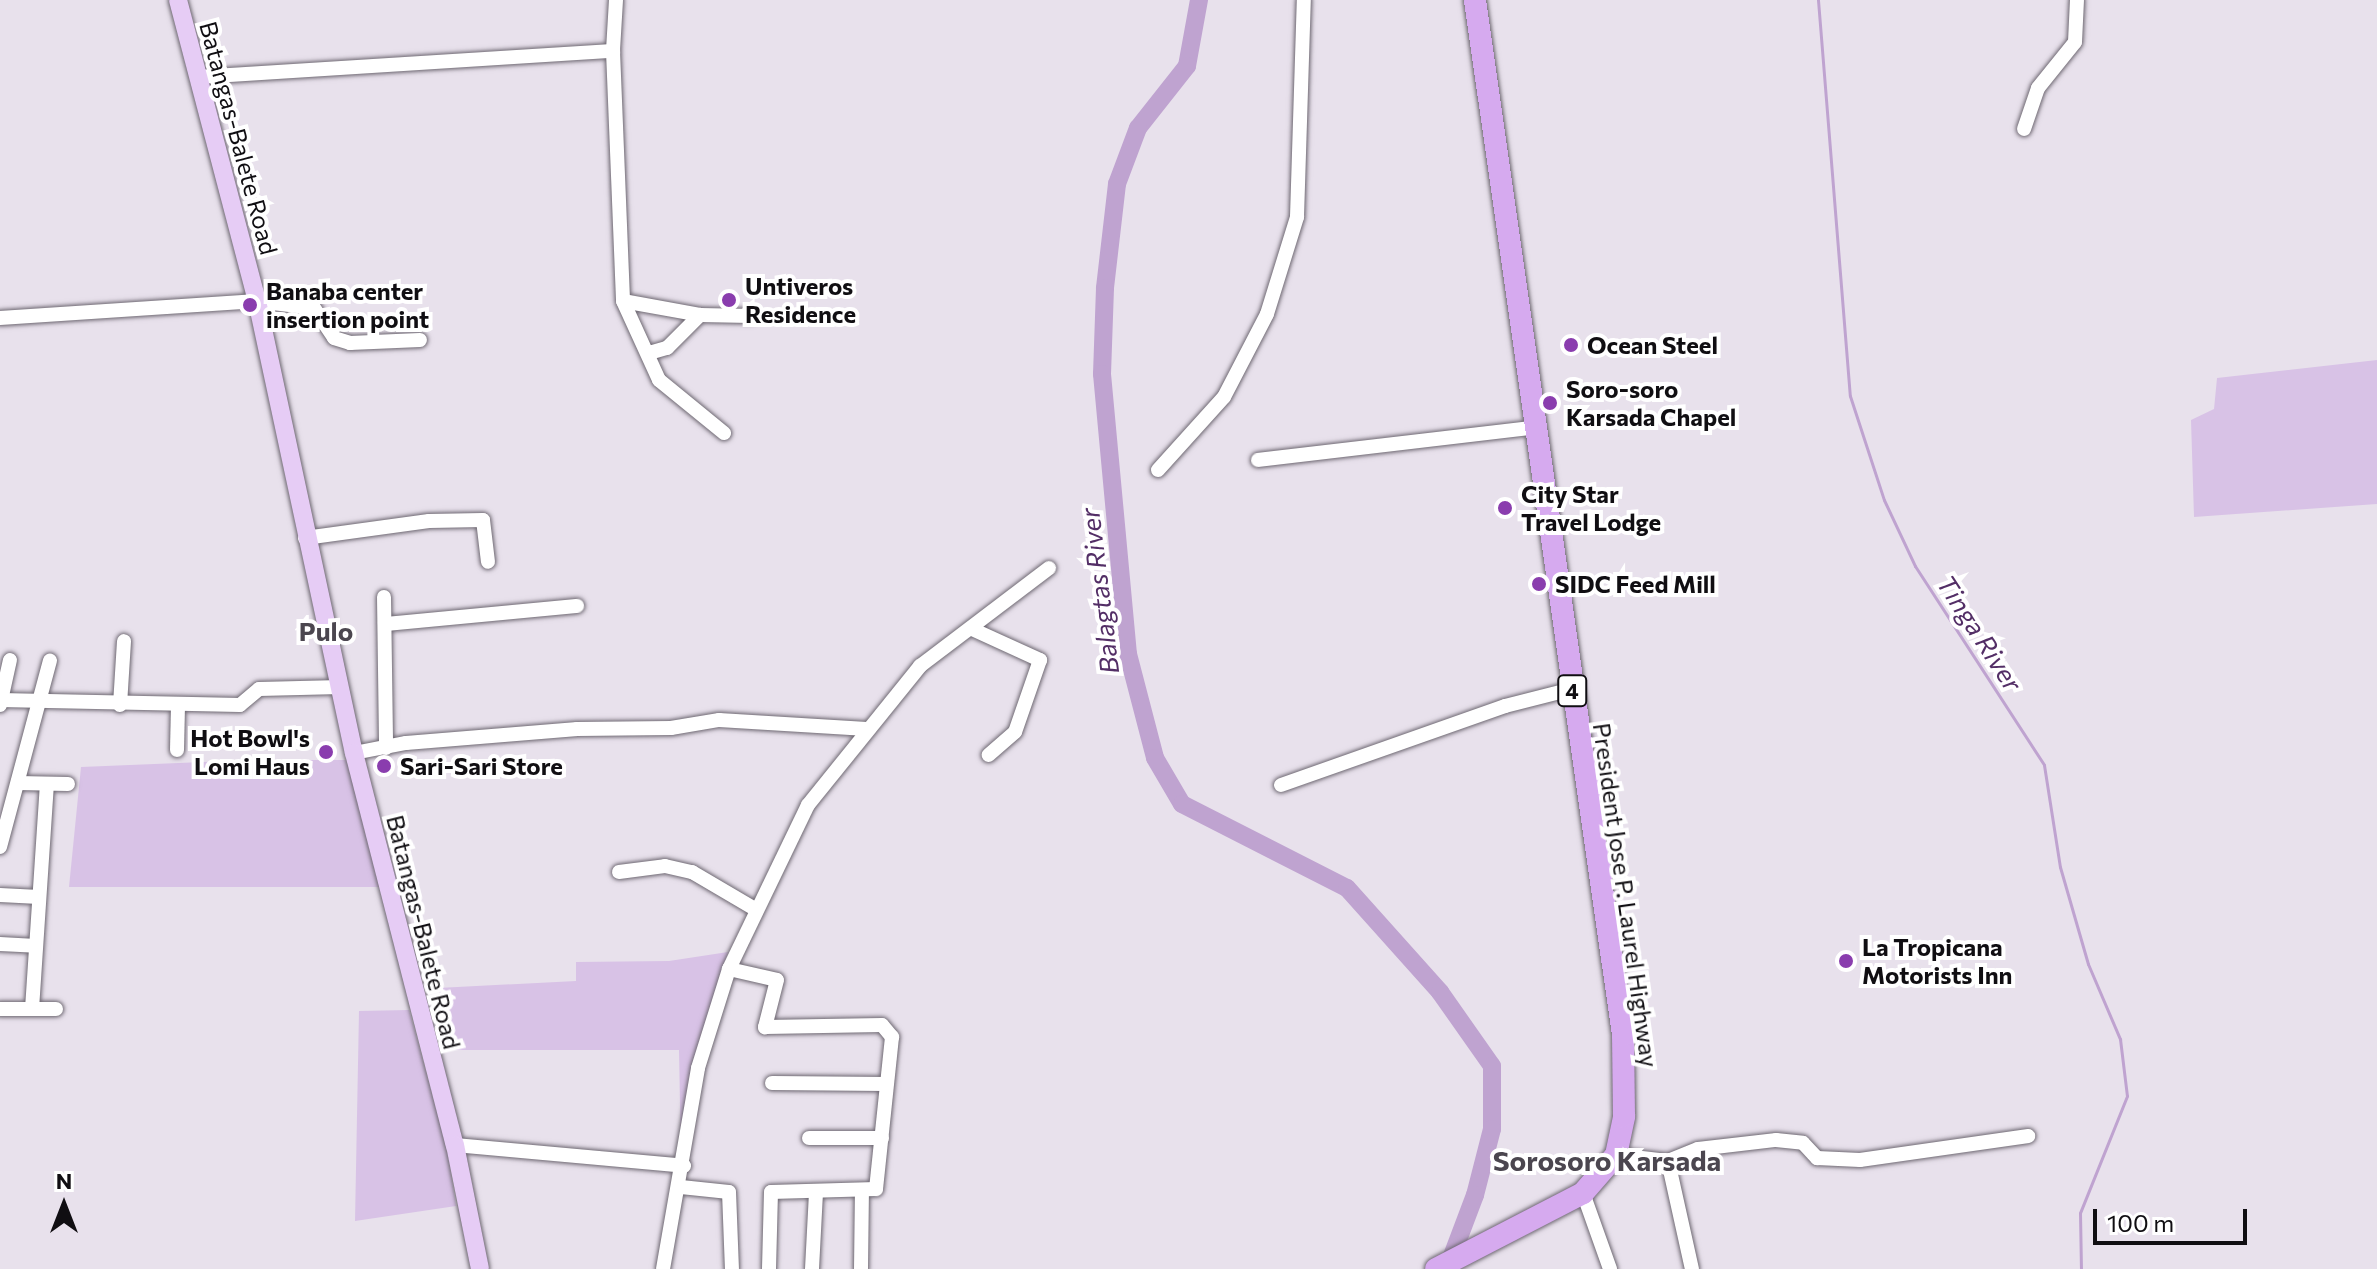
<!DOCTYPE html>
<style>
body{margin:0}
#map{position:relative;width:2377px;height:1269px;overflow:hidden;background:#e8e1ec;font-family:Commissioner,sans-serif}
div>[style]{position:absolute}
.green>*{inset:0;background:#d8c2e6}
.stream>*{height:3px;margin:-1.5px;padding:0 1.5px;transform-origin:1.5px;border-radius:1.5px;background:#bfa3d0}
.river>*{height:18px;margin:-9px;padding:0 9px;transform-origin:9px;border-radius:9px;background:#bfa3d0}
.roads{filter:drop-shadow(0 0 2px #6e6872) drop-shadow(0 0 2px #6e6872)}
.minor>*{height:14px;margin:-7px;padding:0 7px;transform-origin:7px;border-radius:7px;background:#fff}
.major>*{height:18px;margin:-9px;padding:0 9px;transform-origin:9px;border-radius:9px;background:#e6ccf5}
.highway>*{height:22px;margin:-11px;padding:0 11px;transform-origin:11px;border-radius:11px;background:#d6aaef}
.dots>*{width:22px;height:22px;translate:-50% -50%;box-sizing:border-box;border:4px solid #fff;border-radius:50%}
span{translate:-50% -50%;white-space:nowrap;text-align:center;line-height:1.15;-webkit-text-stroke:8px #fff;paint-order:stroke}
.shield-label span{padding:2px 6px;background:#fff;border:2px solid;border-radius:6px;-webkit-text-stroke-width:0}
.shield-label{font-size:22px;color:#100e12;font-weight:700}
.street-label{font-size:24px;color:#100e12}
.poi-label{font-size:24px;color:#100e12;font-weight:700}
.left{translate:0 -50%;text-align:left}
.right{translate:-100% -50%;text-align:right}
.water-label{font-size:26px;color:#532e66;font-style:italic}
.neighbourhood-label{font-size:26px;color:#4b464f;font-weight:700}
.quarter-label{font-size:28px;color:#4b464f;font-weight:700}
.north{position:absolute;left:24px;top:1165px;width:80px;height:80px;-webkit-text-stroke:6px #fff;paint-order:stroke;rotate:0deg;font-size:22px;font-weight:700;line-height:32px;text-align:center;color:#100e12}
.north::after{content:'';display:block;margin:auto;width:28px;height:36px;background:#100e12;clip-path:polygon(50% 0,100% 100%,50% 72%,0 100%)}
.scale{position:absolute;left:2093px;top:1209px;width:154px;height:36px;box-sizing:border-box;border:4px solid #100e12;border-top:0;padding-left:10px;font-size:24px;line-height:28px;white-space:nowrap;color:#100e12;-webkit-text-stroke:6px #fff;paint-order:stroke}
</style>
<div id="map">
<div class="green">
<div style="clip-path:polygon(2377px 360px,2377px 504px,2194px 517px,2191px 420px,2214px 409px,2217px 378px)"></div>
<div style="clip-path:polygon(252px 760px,348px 760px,380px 887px,69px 887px,81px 767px)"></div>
<div style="clip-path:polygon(728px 952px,695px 1069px,681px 1161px,679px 1050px,453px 1050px,438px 988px,576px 981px,576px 962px,669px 961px)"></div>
<div style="clip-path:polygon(409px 1010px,447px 1149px,456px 1206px,355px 1221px,359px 1011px)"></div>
</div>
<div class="stream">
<div style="left:1818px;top:0;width:397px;rotate:85.4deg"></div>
<div style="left:1850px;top:396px;width:109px;rotate:71.9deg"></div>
<div style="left:1884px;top:500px;width:73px;rotate:64.8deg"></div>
<div style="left:1915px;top:566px;width:237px;rotate:57deg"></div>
<div style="left:2044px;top:765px;width:103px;rotate:81.1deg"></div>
<div style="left:2060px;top:867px;width:101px;rotate:73.9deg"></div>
<div style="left:2088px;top:964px;width:82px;rotate:66.9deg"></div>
<div style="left:2120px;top:1039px;width:57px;rotate:83deg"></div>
<div style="left:2127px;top:1096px;width:126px;rotate:111.9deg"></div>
<div style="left:2080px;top:1213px;width:56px;rotate:89deg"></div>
</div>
<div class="river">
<div style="left:1199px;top:0;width:67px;rotate:100.3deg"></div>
<div style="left:1187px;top:66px;width:79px;rotate:128.3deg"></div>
<div style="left:1138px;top:128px;width:60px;rotate:110.6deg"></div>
<div style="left:1117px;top:184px;width:105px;rotate:96.6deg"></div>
<div style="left:1105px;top:288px;width:86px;rotate:92deg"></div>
<div style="left:1102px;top:374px;width:281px;rotate:84.7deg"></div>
<div style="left:1128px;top:654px;width:107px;rotate:75.4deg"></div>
<div style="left:1155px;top:758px;width:53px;rotate:59.6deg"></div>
<div style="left:1182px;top:804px;width:185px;rotate:27deg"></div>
<div style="left:1347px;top:888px;width:140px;rotate:48.2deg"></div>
<div style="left:1440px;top:992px;width:90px;rotate:54.9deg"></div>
<div style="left:1492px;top:1066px;width:63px;rotate:90deg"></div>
<div style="left:1492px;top:1129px;width:68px;rotate:104.4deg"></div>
<div style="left:1475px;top:1195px;width:79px;rotate:110.7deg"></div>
</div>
<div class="roads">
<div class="minor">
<div style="left:616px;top:0;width:51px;rotate:93.4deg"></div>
<div style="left:613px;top:51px;width:250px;rotate:87.7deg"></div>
<div style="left:623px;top:301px;width:87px;rotate:65.5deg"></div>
<div style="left:659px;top:380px;width:84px;rotate:39.2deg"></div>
<div style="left:197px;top:77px;width:417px;rotate:-3.6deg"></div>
<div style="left:2024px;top:129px;width:43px;rotate:-71.1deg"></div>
<div style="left:2038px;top:88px;width:59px;rotate:-51.2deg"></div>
<div style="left:2075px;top:42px;width:42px;rotate:-87.3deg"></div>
<div style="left:623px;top:301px;width:78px;rotate:10.3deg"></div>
<div style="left:700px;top:315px;width:51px;rotate:1.1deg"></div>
<div style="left:0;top:318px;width:258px;rotate:-3.8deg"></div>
<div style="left:257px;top:301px;width:57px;rotate:7deg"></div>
<div style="left:314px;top:308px;width:36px;rotate:56deg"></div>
<div style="left:334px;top:338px;width:17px;rotate:17deg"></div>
<div style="left:350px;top:343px;width:70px;rotate:-2.5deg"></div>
<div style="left:649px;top:353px;width:19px;rotate:-16deg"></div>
<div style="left:667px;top:348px;width:47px;rotate:-45deg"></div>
<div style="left:1258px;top:460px;width:281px;rotate:-6.7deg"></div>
<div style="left:1158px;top:470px;width:98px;rotate:-47.9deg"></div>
<div style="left:1224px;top:397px;width:93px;rotate:-62.6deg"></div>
<div style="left:1267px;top:314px;width:102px;rotate:-72.8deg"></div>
<div style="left:1297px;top:217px;width:217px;rotate:-88.2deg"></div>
<div style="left:305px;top:538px;width:125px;rotate:-7.8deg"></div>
<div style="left:429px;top:521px;width:54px;rotate:-1.1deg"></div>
<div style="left:483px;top:520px;width:42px;rotate:83.2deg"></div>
<div style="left:384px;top:597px;width:151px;rotate:89.2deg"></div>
<div style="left:385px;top:624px;width:193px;rotate:-5.4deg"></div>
<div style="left:972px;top:629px;width:75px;rotate:24.5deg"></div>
<div style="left:1040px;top:660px;width:76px;rotate:109.1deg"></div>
<div style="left:1015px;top:732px;width:35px;rotate:139deg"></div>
<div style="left:0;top:700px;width:240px;rotate:1.2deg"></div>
<div style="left:240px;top:705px;width:25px;rotate:-40deg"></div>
<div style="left:259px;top:689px;width:82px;rotate:-1.4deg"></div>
<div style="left:0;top:705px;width:46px;rotate:-77.5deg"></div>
<div style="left:120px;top:705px;width:64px;rotate:-86.4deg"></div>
<div style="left:177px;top:750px;width:45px;rotate:-88.7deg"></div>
<div style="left:354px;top:753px;width:53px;rotate:-10.9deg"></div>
<div style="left:406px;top:743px;width:172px;rotate:-4.7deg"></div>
<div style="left:577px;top:729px;width:94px;rotate:-0.6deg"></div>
<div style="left:671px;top:728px;width:49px;rotate:-9.5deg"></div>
<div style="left:719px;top:720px;width:148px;rotate:3.5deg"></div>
<div style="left:18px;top:783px;width:50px;rotate:1.1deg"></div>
<div style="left:1281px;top:785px;width:238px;rotate:-19.4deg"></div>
<div style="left:1505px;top:706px;width:69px;rotate:-14.2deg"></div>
<div style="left:0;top:847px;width:193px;rotate:-75deg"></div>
<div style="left:619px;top:872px;width:46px;rotate:-7.4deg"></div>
<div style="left:665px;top:866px;width:28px;rotate:13deg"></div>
<div style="left:692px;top:872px;width:73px;rotate:30.4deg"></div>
<div style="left:0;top:895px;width:39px;rotate:3deg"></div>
<div style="left:0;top:944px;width:36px;rotate:3deg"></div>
<div style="left:729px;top:969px;width:49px;rotate:12.9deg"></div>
<div style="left:777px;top:980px;width:49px;rotate:104.3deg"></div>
<div style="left:765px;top:1027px;width:117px;rotate:-1deg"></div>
<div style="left:882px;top:1025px;width:16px;rotate:50deg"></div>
<div style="left:892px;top:1037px;width:153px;rotate:96deg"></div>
<div style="left:876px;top:1189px;width:105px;rotate:178.4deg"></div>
<div style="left:771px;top:1192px;width:77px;rotate:91.5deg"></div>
<div style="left:0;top:1009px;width:56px"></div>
<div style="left:32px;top:1009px;width:225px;rotate:-86.2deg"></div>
<div style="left:772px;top:1083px;width:114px;rotate:0.5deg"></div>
<div style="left:809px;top:1138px;width:73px"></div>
<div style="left:455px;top:1145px;width:230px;rotate:5.2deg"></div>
<div style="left:1616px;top:1155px;width:52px;rotate:6.6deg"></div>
<div style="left:1668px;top:1161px;width:32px;rotate:-22deg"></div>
<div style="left:1698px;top:1149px;width:79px;rotate:-6.6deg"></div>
<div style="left:1776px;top:1140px;width:27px;rotate:6deg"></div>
<div style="left:1803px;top:1143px;width:21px;rotate:47deg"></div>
<div style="left:1817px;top:1158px;width:43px;rotate:2.7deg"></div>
<div style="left:1860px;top:1160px;width:170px;rotate:-8.1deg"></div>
<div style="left:1668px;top:1161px;width:111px;rotate:77.5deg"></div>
<div style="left:681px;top:1187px;width:48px;rotate:5.9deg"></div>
<div style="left:729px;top:1192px;width:77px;rotate:87.8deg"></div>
<div style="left:1583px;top:1193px;width:81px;rotate:70.4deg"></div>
<div style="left:663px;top:1269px;width:204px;rotate:-80.1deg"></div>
<div style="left:698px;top:1068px;width:104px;rotate:-72.6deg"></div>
<div style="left:729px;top:969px;width:182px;rotate:-64.3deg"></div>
<div style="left:808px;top:805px;width:179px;rotate:-51.1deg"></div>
<div style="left:920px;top:666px;width:162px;rotate:-37.2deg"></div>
<div style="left:812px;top:1269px;width:76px;rotate:-87deg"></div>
<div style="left:861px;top:1269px;width:77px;rotate:-89.3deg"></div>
</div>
<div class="major">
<div style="left:178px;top:0;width:311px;rotate:75.3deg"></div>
<div style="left:257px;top:301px;width:462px;rotate:77.9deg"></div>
<div style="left:354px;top:753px;width:405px;rotate:75.6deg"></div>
<div style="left:455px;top:1145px;width:126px;rotate:78.6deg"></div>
</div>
<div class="highway">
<div style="left:1436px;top:1269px;width:165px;rotate:-27.3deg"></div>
<div style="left:1583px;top:1193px;width:50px;rotate:-49deg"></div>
<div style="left:1616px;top:1155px;width:40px;rotate:-78deg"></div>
<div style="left:1624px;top:1116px;width:81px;rotate:-90.7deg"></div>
<div style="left:1623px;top:1035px;width:1046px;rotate:-98.14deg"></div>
</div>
</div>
<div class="dots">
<div style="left:729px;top:300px;background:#8a3dae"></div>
<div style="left:250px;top:305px;background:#8a3dae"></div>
<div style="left:1571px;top:345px;background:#8a3dae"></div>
<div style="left:1550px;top:403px;background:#8a3dae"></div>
<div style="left:1505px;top:508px;background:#8a3dae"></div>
<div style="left:1539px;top:584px;background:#8a3dae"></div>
<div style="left:326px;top:752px;background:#8a3dae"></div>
<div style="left:384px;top:766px;background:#8a3dae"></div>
<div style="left:1846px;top:961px;background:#8a3dae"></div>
</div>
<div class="shield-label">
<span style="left:1572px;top:691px">4</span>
</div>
<div class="street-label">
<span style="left:239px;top:138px;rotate:75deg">Batangas-Balete Road</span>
<span style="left:1626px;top:895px;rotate:82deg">President Jose P. Laurel Highway</span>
<span style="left:424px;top:932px;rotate:76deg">Batangas-Balete Road</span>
</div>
<div class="poi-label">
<span class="left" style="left:745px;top:300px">Untiveros<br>Residence</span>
<span class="left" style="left:266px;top:305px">Banaba center<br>insertion point</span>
<span class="left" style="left:1587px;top:345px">Ocean Steel</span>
<span class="left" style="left:1566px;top:403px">Soro-soro<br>Karsada Chapel</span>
<span class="left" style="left:1521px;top:508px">City Star<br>Travel Lodge</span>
<span class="left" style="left:1555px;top:584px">SIDC Feed Mill</span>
<span class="right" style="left:310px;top:752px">Hot Bowl's<br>Lomi Haus</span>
<span class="left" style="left:400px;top:766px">Sari-Sari Store</span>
<span class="left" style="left:1862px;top:961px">La Tropicana<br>Motorists Inn</span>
</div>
<div class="water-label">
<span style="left:1099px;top:591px;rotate:-97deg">Balagtas River</span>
<span style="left:1980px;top:633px;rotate:57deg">Tinga River</span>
</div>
<div class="neighbourhood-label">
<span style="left:326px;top:631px">Pulo</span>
</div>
<div class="quarter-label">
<span style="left:1607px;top:1160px">Sorosoro Karsada</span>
</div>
<div class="north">N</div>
<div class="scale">100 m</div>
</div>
